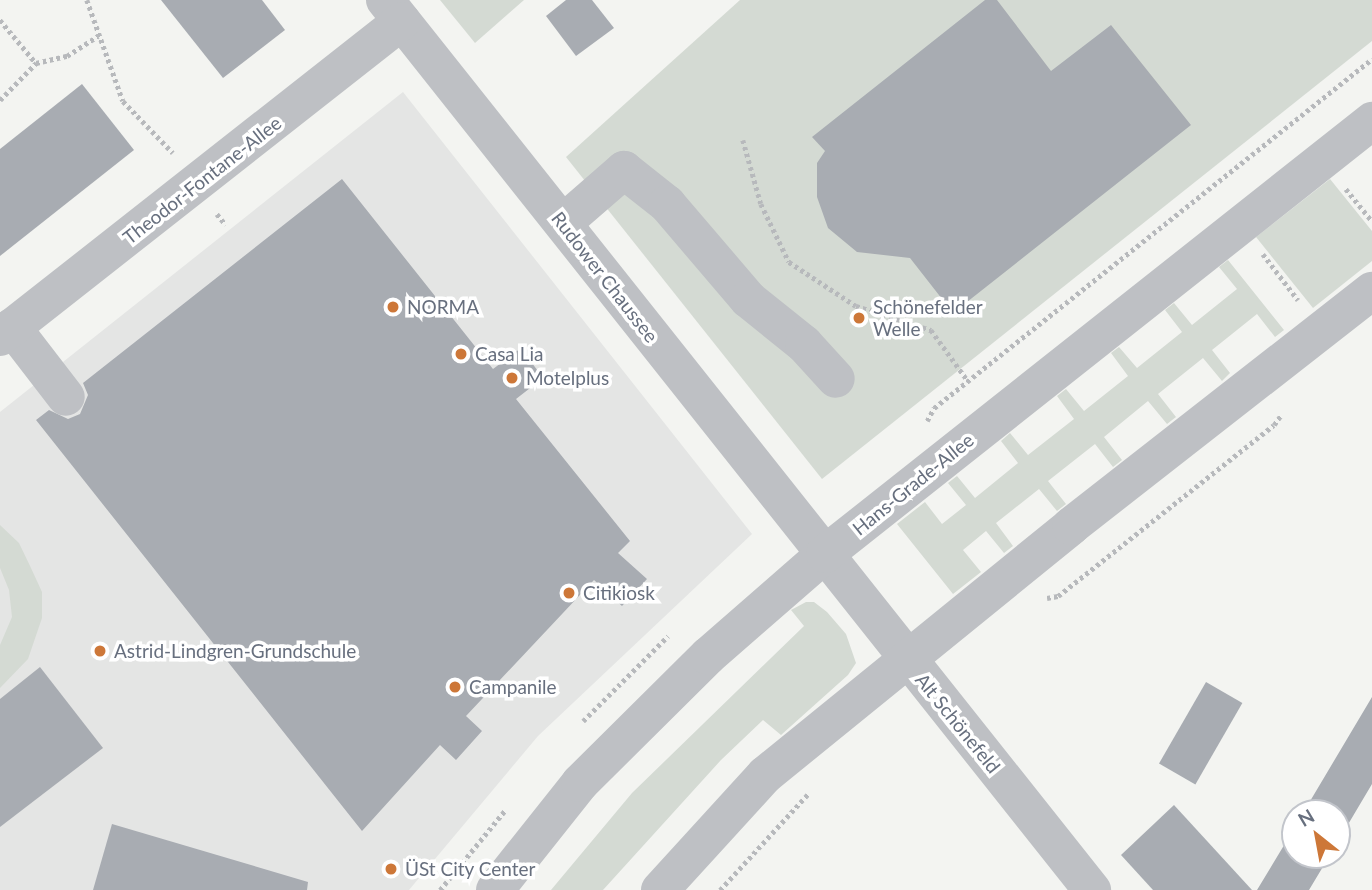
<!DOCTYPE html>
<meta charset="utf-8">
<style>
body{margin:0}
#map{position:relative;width:1372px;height:890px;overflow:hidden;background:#f3f4f1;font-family:Lato,sans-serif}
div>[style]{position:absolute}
.built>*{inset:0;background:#e4e5e4}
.green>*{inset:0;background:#d4dad3}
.building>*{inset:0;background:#a8acb2;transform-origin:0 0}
.path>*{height:4.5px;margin-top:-2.25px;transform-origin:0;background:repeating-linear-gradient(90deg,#b7b9bc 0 3.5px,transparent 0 7px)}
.minor>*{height:38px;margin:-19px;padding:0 19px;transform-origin:19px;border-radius:19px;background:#bec0c4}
.dots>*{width:19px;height:19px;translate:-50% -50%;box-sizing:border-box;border:4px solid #fff;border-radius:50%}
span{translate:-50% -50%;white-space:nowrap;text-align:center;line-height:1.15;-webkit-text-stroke:7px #fff;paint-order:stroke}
.street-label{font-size:19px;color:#676f7e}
.poi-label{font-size:19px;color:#676f7e}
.left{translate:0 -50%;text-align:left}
.north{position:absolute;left:1281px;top:799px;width:70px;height:70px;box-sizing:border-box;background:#fff;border:2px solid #c2c5cb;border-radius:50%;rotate:329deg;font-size:19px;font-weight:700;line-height:28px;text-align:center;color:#676f7e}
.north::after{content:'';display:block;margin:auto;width:24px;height:32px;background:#cd7738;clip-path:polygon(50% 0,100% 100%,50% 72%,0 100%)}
</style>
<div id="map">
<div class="built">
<div style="clip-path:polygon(403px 92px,752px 534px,538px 736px,409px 890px,0 890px,0 412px)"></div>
</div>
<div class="green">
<div style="clip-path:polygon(440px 0,524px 0,475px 43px)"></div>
<div style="clip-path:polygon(740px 0,1372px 0,1372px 41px,822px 479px,566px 157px)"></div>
<div style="clip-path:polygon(1330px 179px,1372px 231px,1372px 261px,1313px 308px,1256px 237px)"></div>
<div style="clip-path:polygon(1228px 260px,1284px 330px,1275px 337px,1257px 314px,1212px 350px,1230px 373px,1222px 381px,1203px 358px,1158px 394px,1176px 417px,1167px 424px,1148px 401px,1104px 437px,1122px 460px,1113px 467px,1095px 444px,1048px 481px,1066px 504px,1057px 511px,1039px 489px,996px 523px,1013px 546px,1004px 553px,986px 531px,963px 550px,981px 572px,953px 594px,897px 524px,925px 502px,942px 524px,966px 505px,948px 483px,957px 476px,975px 498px,1018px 463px,1001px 441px,1010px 433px,1028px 455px,1074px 419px,1057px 396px,1066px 389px,1084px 411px,1128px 376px,1111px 353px,1119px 347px,1137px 368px,1182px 332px,1165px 310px,1174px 303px,1192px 325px,1237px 289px,1219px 267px)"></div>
<div style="clip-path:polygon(0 525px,19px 543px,31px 568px,42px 592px,42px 618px,28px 659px,0 688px,0 645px,12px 617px,9px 590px,0 568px)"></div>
<div style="clip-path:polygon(806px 602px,814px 602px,827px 612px,846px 634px,856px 663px,848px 675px,781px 735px,763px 720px,721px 760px,603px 890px,551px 890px,632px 793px,804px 626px,791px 610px)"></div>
</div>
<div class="building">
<div style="clip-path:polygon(161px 0,262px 0,285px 30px,223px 78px)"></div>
<div style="clip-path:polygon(566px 0,592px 0,614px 28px,576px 56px,546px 16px)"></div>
<div style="clip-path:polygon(985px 0,997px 0,1051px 71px,1111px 25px,1191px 125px,953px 313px,910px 258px,857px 252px,828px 228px,817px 197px,817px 163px,825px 151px,812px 137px)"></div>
<div style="clip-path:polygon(82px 84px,134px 150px,0 256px,0 149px)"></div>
<div style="clip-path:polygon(342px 179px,493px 369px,521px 348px,543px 378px,516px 399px,630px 541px,618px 553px,647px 579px,622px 606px,594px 580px,466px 716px,482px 731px,456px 760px,440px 745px,362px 831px,36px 420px,49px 410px,68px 419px,80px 414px,88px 395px,83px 383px)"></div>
<div style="clip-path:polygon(40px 667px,103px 748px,0 827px,0 699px)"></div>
<div style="left:1206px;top:682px;width:42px;height:94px;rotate:30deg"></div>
<div style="clip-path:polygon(1372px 697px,1372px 784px,1337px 843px,1337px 813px,1303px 813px)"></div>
<div style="clip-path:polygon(1174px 805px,1252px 890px,1153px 890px,1121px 855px)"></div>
<div style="clip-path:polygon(112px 824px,308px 882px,307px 890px,93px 890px)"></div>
<div style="clip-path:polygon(1295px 827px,1295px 855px,1330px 855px,1309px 890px,1257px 890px)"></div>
</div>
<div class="path">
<div style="left:87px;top:0;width:107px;rotate:70.4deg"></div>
<div style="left:123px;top:101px;width:72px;rotate:46.1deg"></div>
<div style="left:0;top:20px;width:56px;rotate:50.1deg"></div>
<div style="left:0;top:100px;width:52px;rotate:-45.8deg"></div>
<div style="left:36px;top:63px;width:32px;rotate:-13deg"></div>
<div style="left:67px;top:56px;width:37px;rotate:-33deg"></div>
<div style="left:743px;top:140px;width:66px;rotate:74.3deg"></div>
<div style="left:761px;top:204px;width:64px;rotate:64.2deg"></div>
<div style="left:789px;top:262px;width:80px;rotate:33.3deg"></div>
<div style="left:856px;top:306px;width:79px;rotate:17.7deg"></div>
<div style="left:931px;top:330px;width:63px;rotate:54deg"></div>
<div style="left:1346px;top:189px;width:41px;rotate:50.9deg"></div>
<div style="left:217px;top:214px;width:14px;rotate:51deg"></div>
<div style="left:1263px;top:254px;width:58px;rotate:52.7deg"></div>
<div style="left:927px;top:421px;width:15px;rotate:-62deg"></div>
<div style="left:934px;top:408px;width:560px;rotate:-38.55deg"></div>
<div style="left:1047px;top:598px;width:11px;rotate:-10deg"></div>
<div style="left:1058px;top:596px;width:275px;rotate:-38.4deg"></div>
<div style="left:1274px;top:425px;width:12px;rotate:-55deg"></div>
<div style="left:583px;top:721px;width:120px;rotate:-45deg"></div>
<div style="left:440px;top:890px;width:104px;rotate:-50.8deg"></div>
<div style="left:720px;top:890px;width:132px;rotate:-47.5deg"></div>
</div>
<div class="minor">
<div style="left:385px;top:0;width:1137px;rotate:51.54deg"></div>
<div style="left:563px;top:223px;width:81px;rotate:-41deg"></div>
<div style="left:624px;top:170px;width:55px;rotate:38.3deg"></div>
<div style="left:667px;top:204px;width:125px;rotate:49.5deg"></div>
<div style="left:748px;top:299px;width:72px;rotate:38.8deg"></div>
<div style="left:804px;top:344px;width:47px;rotate:47.6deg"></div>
<div style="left:12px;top:327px;width:88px;rotate:52.4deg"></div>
<div style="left:0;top:337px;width:511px;rotate:-38.17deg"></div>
<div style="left:495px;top:890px;width:137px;rotate:-51.5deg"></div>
<div style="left:580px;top:783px;width:180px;rotate:-44.8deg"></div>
<div style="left:708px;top:656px;width:155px;rotate:-41.1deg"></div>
<div style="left:825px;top:554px;width:698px;rotate:-38.36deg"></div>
<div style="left:660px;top:890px;width:156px;rotate:-47.6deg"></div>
<div style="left:765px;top:775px;width:395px;rotate:-39.1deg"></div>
<div style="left:1071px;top:526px;width:382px;rotate:-38deg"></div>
</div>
<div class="dots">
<div style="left:393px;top:307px;background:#cd7738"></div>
<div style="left:859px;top:318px;background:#cd7738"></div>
<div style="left:461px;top:354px;background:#cd7738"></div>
<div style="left:512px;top:378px;background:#cd7738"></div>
<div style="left:569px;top:593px;background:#cd7738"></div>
<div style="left:100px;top:651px;background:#cd7738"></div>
<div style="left:455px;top:687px;background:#cd7738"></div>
<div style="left:391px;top:869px;background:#cd7738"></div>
</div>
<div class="street-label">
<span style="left:202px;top:180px;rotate:-38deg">Theodor-Fontane-Allee</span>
<span style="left:605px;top:277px;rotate:52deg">Rudower Chaussee</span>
<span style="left:913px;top:484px;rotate:-39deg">Hans-Grade-Allee</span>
<span style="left:958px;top:723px;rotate:51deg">Alt Schönefeld</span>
</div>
<div class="poi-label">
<span class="left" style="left:407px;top:307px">NORMA</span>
<span class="left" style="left:873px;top:318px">Schönefelder<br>Welle</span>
<span class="left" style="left:475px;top:354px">Casa Lia</span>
<span class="left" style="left:526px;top:378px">Motelplus</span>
<span class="left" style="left:583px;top:593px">Citikiosk</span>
<span class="left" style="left:114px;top:651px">Astrid-Lindgren-Grundschule</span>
<span class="left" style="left:469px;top:687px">Campanile</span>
<span class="left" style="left:405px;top:869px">ÜSt City Center</span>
</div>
<div class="north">N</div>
</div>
